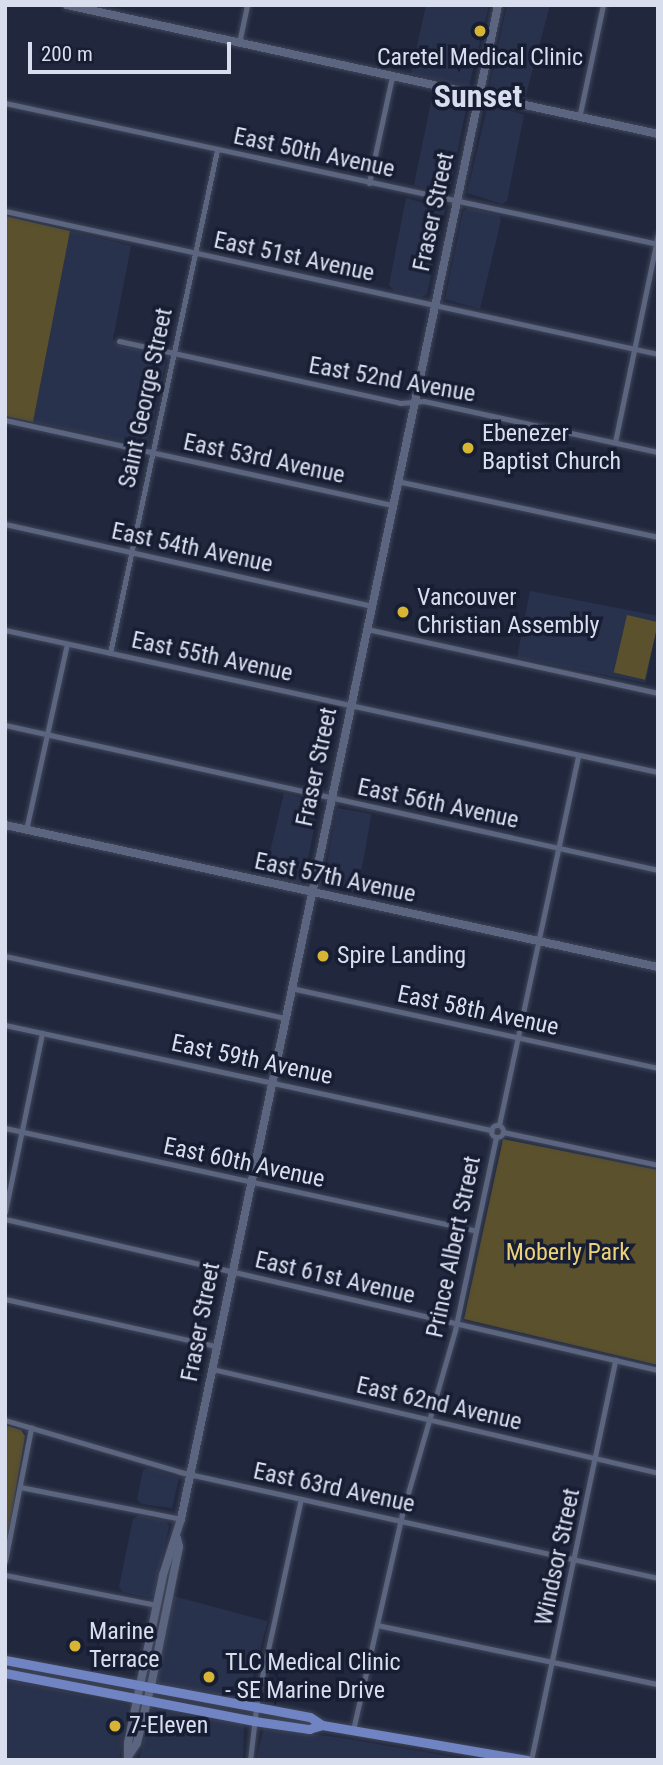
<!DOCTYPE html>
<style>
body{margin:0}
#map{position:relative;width:663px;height:1765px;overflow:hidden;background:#21283e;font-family:"Roboto Condensed",sans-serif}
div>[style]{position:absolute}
.built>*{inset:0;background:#29324d;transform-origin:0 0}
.green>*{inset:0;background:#5b512d;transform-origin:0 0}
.roads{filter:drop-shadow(0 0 2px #404658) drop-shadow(0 0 2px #404658)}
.street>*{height:5px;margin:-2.5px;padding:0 2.5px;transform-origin:2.5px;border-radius:2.5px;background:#5c657f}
.street>.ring{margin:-2.5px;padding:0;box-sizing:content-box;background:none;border:5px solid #5c657f;border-radius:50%}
.secondary>*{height:8px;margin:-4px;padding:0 4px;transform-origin:4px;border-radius:4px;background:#5c657f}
.primary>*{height:9px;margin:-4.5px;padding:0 4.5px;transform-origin:4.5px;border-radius:4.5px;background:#7084c4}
.dots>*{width:19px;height:19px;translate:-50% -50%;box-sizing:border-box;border:4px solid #171e34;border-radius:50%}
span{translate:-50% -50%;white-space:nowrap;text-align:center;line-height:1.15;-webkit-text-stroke:7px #171e34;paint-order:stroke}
.poi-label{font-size:24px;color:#d8deed}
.left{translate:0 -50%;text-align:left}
.street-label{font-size:24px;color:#d8deed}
.park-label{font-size:24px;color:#ecd278}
.district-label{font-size:32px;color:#d8deed;font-weight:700}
.frame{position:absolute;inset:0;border:7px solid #d8deed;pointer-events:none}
.scale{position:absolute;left:28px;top:42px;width:203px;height:32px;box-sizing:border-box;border:4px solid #d8deed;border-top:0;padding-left:9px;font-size:21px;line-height:24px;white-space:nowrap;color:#d8deed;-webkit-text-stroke:5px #171e34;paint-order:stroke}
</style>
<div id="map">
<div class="built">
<div style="clip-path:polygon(426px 5px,489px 5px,469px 86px,411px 74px)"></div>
<div style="clip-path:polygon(507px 5px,550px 5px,525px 98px,489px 88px)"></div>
<div style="clip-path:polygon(438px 93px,463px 99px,467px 104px,450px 188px,443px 193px,414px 185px,432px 97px)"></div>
<div style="clip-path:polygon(488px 104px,524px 115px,507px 201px,502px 204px,467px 193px)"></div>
<div style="clip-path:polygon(406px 198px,445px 209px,427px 294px,422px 297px,394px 291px,389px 285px)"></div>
<div style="clip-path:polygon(468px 208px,499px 215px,501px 220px,480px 309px,445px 299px,463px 212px)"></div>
<div style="clip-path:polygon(70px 231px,131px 246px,113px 339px,119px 345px,167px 356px,148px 446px,33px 422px)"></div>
<div style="left:530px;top:591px;width:131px;height:68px;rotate:11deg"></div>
<div style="clip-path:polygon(284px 793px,319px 803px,304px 880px,299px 884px,264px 877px)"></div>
<div style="left:337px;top:808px;width:35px;height:80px;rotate:10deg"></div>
<div style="clip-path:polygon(149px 1468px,179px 1478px,172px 1508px,141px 1504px,137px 1499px,143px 1470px)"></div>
<div style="clip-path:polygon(139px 1515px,166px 1521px,169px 1526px,154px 1595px,149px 1598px,123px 1592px,119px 1587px,133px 1519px)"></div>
<div style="left:173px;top:1596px;width:98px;height:88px;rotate:15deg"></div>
<div style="clip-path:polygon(5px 1679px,128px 1705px,119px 1760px,5px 1760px)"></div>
<div style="clip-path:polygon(152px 1709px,244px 1724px,243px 1760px,139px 1760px)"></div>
<div style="clip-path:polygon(264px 1727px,348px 1739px,471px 1760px,256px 1760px)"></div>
</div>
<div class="green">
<div style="clip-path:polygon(5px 216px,70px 231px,33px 422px,5px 416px)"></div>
<div style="left:627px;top:615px;width:32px;height:59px;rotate:13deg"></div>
<div style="clip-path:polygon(503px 1139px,658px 1170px,658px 1365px,464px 1319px)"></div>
<div style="clip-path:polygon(5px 1425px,21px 1430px,25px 1436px,7px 1541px)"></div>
</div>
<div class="roads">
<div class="street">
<div style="left:239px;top:43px;width:39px;rotate:-78deg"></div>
<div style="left:5px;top:103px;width:668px;rotate:12.18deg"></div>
<div style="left:579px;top:118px;width:116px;rotate:-78deg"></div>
<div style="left:369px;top:183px;width:108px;rotate:-77.8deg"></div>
<div style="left:5px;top:211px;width:668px;rotate:12.35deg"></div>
<div style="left:119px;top:341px;width:288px;rotate:12.4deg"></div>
<div style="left:400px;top:403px;width:24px;rotate:-5deg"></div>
<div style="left:424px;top:401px;width:239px;rotate:12.3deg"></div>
<div style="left:5px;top:420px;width:396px;rotate:12.4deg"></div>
<div style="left:615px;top:442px;width:212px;rotate:-78.3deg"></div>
<div style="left:397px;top:481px;width:267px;rotate:12.1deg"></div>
<div style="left:5px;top:524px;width:375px;rotate:12.6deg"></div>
<div style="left:367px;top:629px;width:298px;rotate:12.4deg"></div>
<div style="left:5px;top:630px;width:668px;rotate:12.27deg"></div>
<div style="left:110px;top:653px;width:514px;rotate:-77.99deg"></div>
<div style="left:5px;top:725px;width:669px;rotate:12.52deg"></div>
<div style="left:26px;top:830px;width:190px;rotate:-77.6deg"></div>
<div style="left:5px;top:956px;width:287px;rotate:12.5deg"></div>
<div style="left:291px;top:988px;width:376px;rotate:12.3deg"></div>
<div style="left:5px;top:1025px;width:498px;rotate:12.2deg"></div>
<div style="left:499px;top:1125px;width:378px;rotate:-77.9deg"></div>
<div class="ring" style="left:491px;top:1125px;width:7px;height:7px"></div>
<div style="left:5px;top:1128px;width:482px;rotate:12.3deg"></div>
<div style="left:503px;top:1132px;width:158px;rotate:12deg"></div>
<div style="left:5px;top:1212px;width:183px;rotate:-78.3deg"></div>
<div style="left:5px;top:1219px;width:670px;rotate:13.02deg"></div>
<div style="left:5px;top:1299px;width:216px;rotate:12.6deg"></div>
<div style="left:212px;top:1369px;width:458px;rotate:13.1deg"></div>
<div style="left:5px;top:1420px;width:183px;rotate:16.5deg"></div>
<div style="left:180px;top:1472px;width:490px;rotate:12.5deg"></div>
<div style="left:20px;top:1487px;width:164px;rotate:11.2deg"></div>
<div style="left:5px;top:1561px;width:136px;rotate:-78.9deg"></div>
<div style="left:5px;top:1575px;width:155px;rotate:11.2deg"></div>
<div style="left:377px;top:1625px;width:287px;rotate:11.9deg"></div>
<div style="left:353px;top:1730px;width:221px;rotate:-77.2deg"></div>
<div style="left:402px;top:1514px;width:191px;rotate:-73.9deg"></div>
<div style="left:455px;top:1330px;width:197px;rotate:-78deg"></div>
<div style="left:250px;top:1760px;width:60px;rotate:-83.3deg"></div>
<div style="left:257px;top:1700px;width:206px;rotate:-77.7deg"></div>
<div style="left:531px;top:1760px;width:409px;rotate:-78.1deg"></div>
</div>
<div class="secondary">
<div style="left:67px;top:5px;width:605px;rotate:12.31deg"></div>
<div style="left:5px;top:825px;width:668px;rotate:12.27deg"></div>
<div style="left:129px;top:1755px;width:14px;rotate:-56deg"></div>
<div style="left:137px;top:1743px;width:64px;rotate:-76.4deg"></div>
<div style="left:152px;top:1681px;width:137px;rotate:-78.6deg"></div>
<div style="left:179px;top:1547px;width:9px;rotate:-103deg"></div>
<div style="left:128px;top:1760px;width:17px;rotate:-90deg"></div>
<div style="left:128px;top:1743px;width:172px;rotate:-78.2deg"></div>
<div style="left:163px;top:1575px;width:59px;rotate:-72.2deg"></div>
<div style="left:181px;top:1519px;width:1547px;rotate:-78.17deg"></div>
</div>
<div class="primary">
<div style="left:5px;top:1660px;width:310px;rotate:10.6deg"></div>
<div style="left:310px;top:1717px;width:14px;rotate:34deg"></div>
<div style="left:322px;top:1725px;width:208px;rotate:9.7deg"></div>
<div style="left:5px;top:1673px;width:254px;rotate:10.9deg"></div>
<div style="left:254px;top:1721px;width:56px;rotate:8.3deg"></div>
<div style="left:309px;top:1729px;width:14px;rotate:-17deg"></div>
</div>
</div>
<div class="dots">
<div style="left:480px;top:31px;background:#d7b434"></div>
<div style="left:468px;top:448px;background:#d7b434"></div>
<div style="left:403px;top:612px;background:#d7b434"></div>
<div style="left:323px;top:956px;background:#d7b434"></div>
<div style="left:75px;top:1646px;background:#d7b434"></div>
<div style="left:209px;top:1677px;background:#d7b434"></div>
<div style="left:115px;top:1726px;background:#d7b434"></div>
</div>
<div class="poi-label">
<span style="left:480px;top:58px">Caretel Medical Clinic</span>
<span class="left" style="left:482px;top:448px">Ebenezer<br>Baptist Church</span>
<span class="left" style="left:417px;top:612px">Vancouver<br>Christian Assembly</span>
<span class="left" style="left:337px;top:956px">Spire Landing</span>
<span class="left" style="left:89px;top:1646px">Marine<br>Terrace</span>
<span class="left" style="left:225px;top:1677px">TLC Medical Clinic<br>- SE Marine Drive</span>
<span class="left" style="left:129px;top:1726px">7-Eleven</span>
</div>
<div class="street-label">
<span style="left:314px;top:153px;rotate:12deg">East 50th Avenue</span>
<span style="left:434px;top:212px;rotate:-78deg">Fraser Street</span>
<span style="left:294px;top:257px;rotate:12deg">East 51st Avenue</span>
<span style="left:392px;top:380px;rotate:10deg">East 52nd Avenue</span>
<span style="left:146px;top:398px;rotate:-78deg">Saint George Street</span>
<span style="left:264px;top:459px;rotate:12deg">East 53rd Avenue</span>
<span style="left:192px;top:548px;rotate:12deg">East 54th Avenue</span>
<span style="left:212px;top:657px;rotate:12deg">East 55th Avenue</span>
<span style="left:317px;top:767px;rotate:-78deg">Fraser Street</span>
<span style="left:438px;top:804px;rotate:12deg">East 56th Avenue</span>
<span style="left:335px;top:878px;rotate:12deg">East 57th Avenue</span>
<span style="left:478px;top:1011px;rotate:12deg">East 58th Avenue</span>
<span style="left:252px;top:1060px;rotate:12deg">East 59th Avenue</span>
<span style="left:244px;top:1163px;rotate:12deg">East 60th Avenue</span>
<span style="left:454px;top:1247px;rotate:-78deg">Prince Albert Street</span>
<span style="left:335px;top:1278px;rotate:13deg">East 61st Avenue</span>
<span style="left:201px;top:1322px;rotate:-79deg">Fraser Street</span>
<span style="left:439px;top:1404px;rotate:13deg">East 62nd Avenue</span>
<span style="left:334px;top:1488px;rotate:12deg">East 63rd Avenue</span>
<span style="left:558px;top:1557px;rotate:-78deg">Windsor Street</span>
</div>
<div class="park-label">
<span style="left:568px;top:1253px">Moberly Park</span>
</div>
<div class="district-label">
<span style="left:478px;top:96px">Sunset</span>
</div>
<div class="frame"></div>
<div class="scale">200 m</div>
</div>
